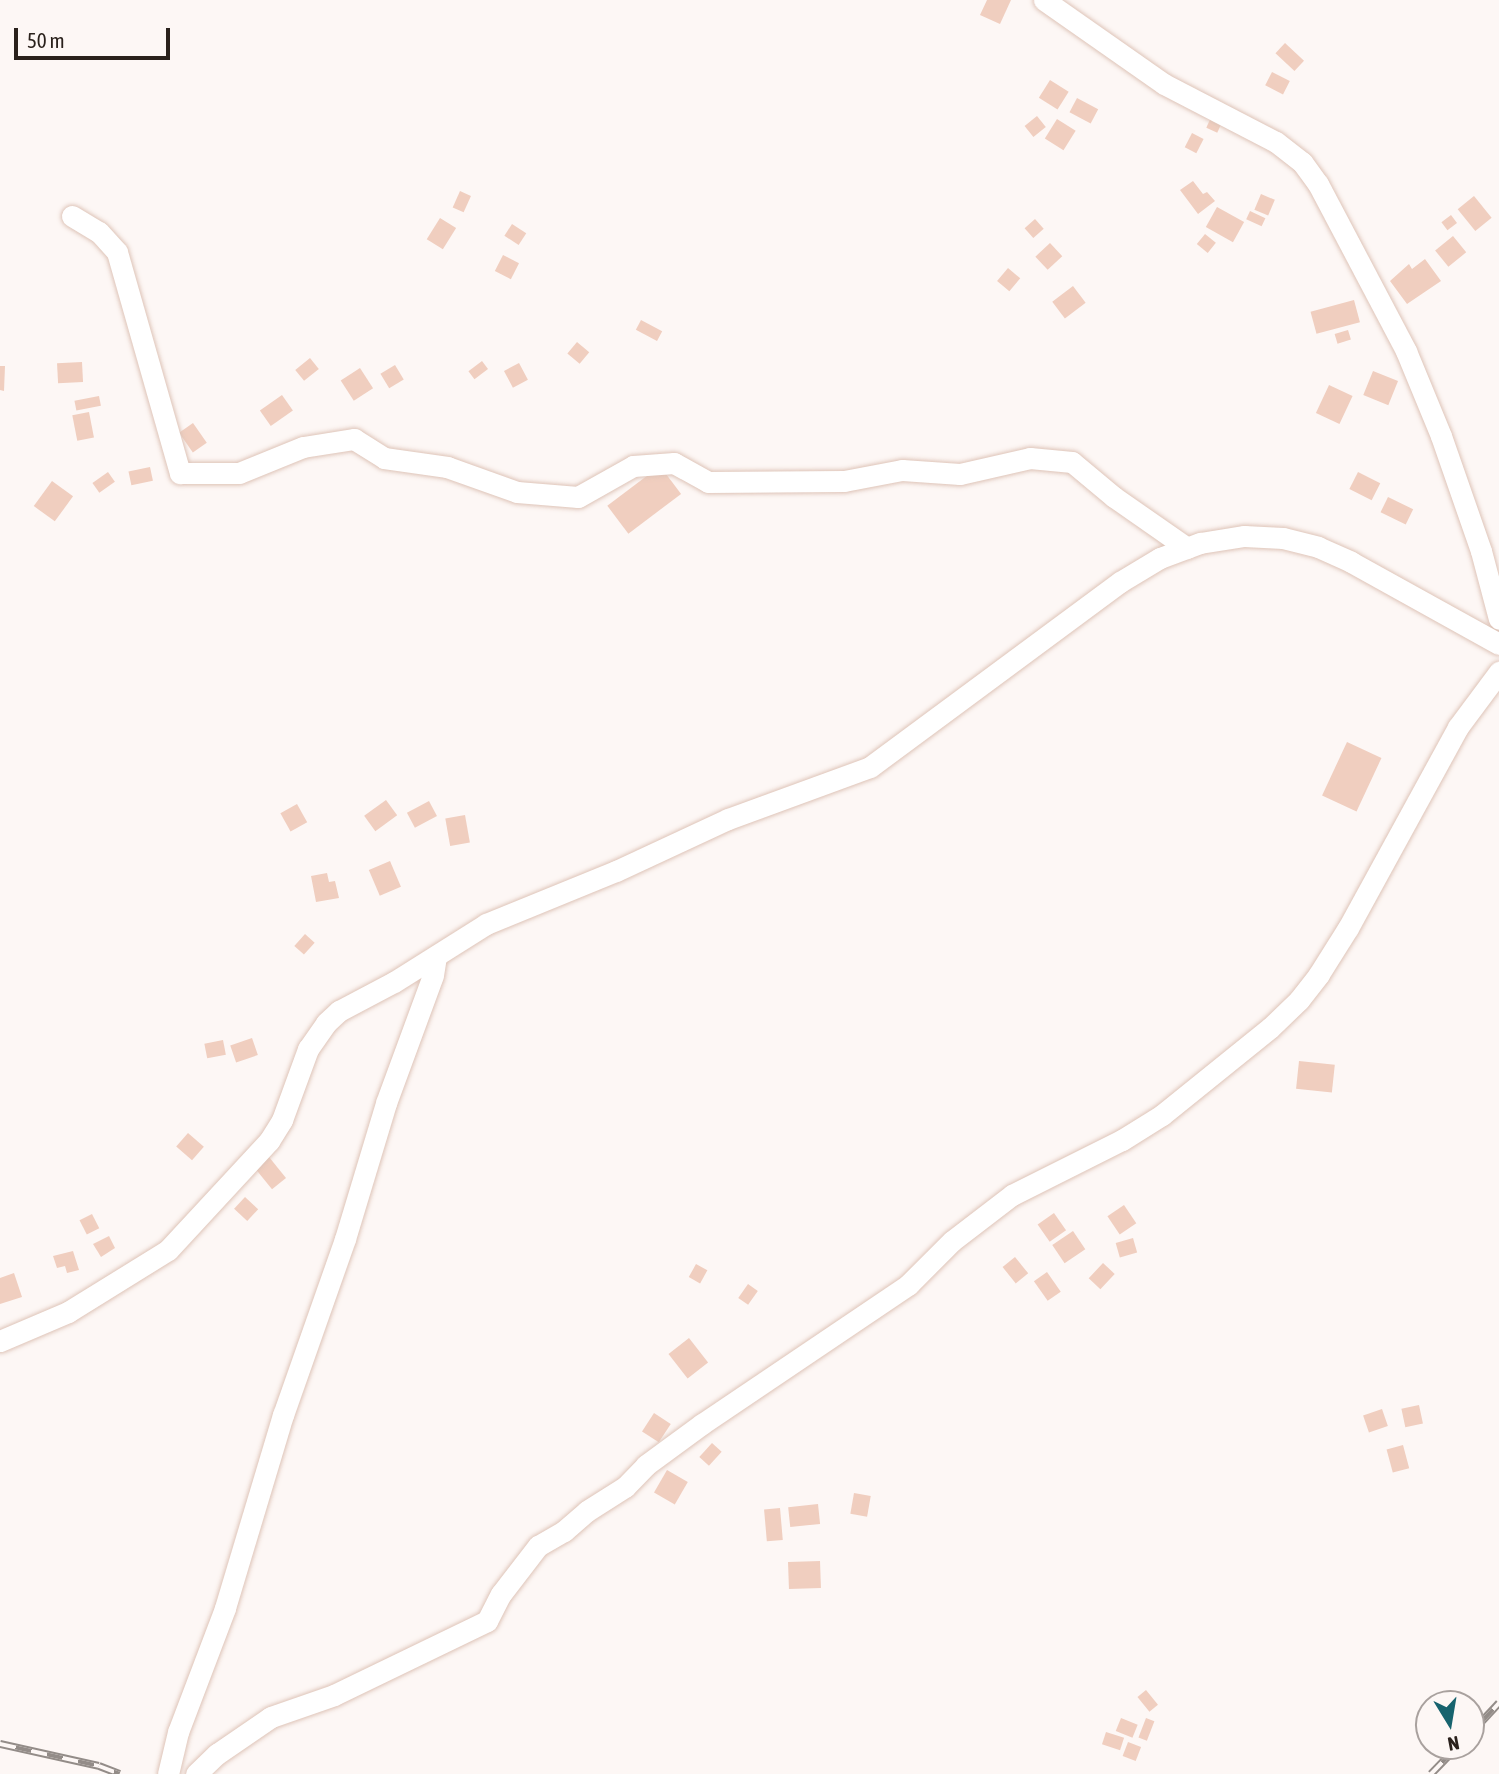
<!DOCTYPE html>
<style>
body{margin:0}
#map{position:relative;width:1499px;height:1774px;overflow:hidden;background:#fdf7f5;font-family:"Asap Condensed",sans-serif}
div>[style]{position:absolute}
.building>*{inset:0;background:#f0cebf;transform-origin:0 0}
.roads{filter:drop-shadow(0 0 2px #dec4b8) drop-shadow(0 0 2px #dec4b8)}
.minor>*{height:21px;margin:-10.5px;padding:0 10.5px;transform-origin:10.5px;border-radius:10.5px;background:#fff}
.rail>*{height:8px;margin-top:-4px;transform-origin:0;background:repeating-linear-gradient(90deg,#fdf7f5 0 16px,#938c88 0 32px);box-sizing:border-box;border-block:2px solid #938c88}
span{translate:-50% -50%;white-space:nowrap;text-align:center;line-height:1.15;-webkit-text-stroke:7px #fdf7f5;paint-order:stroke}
.north{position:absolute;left:1415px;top:1690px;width:70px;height:70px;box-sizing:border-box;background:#fdf7f5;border:2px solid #a9a19e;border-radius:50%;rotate:169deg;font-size:19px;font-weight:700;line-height:28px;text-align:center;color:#2a211c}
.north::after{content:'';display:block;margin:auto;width:24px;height:32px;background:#17636e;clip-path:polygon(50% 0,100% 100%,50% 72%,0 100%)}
.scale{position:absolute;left:14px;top:28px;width:156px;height:32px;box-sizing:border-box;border:4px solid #2a211c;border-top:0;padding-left:9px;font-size:21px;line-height:24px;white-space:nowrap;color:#2a211c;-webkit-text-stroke:5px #fdf7f5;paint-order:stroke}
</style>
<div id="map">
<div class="building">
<div style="clip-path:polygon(987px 0,1011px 0,1000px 24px,980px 15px)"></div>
<div style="left:1285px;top:43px;width:26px;height:14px;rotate:43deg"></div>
<div style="left:1272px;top:72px;width:20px;height:15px;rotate:27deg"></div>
<div style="left:1050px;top:80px;width:22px;height:21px;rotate:32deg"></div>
<div style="left:1077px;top:98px;width:24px;height:16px;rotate:28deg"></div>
<div style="left:1212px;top:115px;width:12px;height:14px;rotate:24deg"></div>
<div style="left:1037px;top:116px;width:14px;height:16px;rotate:51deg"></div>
<div style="left:1057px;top:119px;width:22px;height:23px;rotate:32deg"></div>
<div style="left:1192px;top:133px;width:13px;height:16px;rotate:27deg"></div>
<div style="clip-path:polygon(1193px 181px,1203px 194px,1207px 192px,1215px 201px,1198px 214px,1180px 190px)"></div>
<div style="left:460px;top:191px;width:12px;height:18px;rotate:24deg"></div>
<div style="left:1261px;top:194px;width:15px;height:17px;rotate:23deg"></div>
<div style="left:1474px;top:196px;width:28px;height:21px;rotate:51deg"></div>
<div style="left:1217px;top:207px;width:31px;height:23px;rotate:29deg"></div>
<div style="left:1250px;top:211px;width:17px;height:9px;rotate:25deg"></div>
<div style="left:1451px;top:215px;width:10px;height:12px;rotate:53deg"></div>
<div style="left:440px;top:218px;width:19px;height:25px;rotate:32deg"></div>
<div style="left:1035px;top:219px;width:13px;height:14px;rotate:48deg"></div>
<div style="left:512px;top:224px;width:17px;height:14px;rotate:33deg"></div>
<div style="left:1205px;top:234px;width:14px;height:13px;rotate:39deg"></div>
<div style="left:1453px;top:236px;width:21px;height:23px;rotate:51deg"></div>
<div style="left:1050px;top:243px;width:18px;height:20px;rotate:47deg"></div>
<div style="left:503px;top:255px;width:18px;height:18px;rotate:27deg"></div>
<div style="clip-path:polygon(1425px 259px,1441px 281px,1407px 304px,1390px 281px,1409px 264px,1412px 269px)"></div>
<div style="left:1008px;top:268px;width:16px;height:17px;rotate:40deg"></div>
<div style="left:1073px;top:286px;width:21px;height:26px;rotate:53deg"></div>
<div style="left:1354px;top:300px;width:23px;height:45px;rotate:75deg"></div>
<div style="left:641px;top:320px;width:24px;height:11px;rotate:28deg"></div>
<div style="left:1348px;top:330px;width:10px;height:14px;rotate:73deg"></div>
<div style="left:577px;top:342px;width:16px;height:15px;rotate:40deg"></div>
<div style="left:310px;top:358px;width:14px;height:19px;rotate:51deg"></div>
<div style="left:482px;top:361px;width:10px;height:17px;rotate:53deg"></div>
<div style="left:82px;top:362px;width:20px;height:25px;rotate:87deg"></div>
<div style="left:519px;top:363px;width:19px;height:17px;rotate:62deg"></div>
<div style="left:395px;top:365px;width:17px;height:17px;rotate:59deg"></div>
<div style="clip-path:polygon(0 366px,5px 366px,4px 391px,0 390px)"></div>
<div style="left:360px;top:368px;width:24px;height:23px;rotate:57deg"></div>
<div style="left:1373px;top:371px;width:27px;height:26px;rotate:22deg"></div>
<div style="left:1329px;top:385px;width:26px;height:31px;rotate:25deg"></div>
<div style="left:282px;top:395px;width:19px;height:27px;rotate:55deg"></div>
<div style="left:99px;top:396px;width:10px;height:25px;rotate:79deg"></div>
<div style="left:89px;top:412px;width:26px;height:17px;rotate:79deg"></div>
<div style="left:193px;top:423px;width:24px;height:17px;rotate:55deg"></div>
<div style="left:660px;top:466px;width:35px;height:66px;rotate:53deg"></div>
<div style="left:150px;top:467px;width:14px;height:22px;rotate:78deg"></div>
<div style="left:108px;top:472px;width:12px;height:19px;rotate:55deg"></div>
<div style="left:1358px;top:472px;width:25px;height:19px;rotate:27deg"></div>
<div style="left:52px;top:481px;width:26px;height:31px;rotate:36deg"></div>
<div style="left:1388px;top:497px;width:28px;height:17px;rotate:26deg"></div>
<div style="left:1347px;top:742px;width:38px;height:59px;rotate:25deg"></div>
<div style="left:386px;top:800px;width:19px;height:27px;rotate:54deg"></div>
<div style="left:429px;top:801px;width:17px;height:25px;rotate:62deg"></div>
<div style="left:297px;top:804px;width:21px;height:19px;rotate:61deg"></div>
<div style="left:465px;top:815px;width:28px;height:20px;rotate:80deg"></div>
<div style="left:390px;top:861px;width:28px;height:23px;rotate:67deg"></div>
<div style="clip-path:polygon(327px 873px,329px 882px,335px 881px,339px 898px,316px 902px,311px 876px)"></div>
<div style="left:305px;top:934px;width:13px;height:16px;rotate:42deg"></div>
<div style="left:252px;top:1038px;width:18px;height:23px;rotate:71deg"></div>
<div style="left:223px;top:1040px;width:15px;height:19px;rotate:79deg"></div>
<div style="left:1299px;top:1061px;width:36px;height:28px;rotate:6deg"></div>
<div style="left:188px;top:1133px;width:21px;height:18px;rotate:41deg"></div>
<div style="left:269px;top:1157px;width:27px;height:18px;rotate:51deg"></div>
<div style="left:245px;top:1197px;width:18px;height:16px;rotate:43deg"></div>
<div style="left:1124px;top:1205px;width:22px;height:20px;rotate:56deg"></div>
<div style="left:1054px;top:1213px;width:21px;height:20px;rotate:55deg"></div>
<div style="left:92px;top:1214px;width:16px;height:14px;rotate:63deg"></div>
<div style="left:1073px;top:1231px;width:22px;height:25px;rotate:56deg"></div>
<div style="clip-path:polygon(109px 1236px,115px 1248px,101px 1257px,93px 1244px)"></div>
<div style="left:1133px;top:1238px;width:15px;height:18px;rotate:74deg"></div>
<div style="clip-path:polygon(73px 1251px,79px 1270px,67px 1273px,65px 1266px,57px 1268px,53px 1256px)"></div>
<div style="left:1015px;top:1257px;width:21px;height:16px;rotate:51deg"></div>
<div style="left:1103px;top:1263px;width:16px;height:21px;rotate:43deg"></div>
<div style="left:696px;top:1264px;width:13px;height:15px;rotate:29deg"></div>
<div style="left:1047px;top:1272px;width:24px;height:16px;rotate:55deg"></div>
<div style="clip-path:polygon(14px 1273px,22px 1297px,0 1304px,0 1278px)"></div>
<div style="left:748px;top:1284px;width:12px;height:17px;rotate:35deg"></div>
<div style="left:689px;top:1338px;width:31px;height:26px;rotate:52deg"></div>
<div style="left:1419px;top:1405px;width:19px;height:18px;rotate:78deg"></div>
<div style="left:1382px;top:1409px;width:18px;height:20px;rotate:71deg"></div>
<div style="left:654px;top:1413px;width:20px;height:22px;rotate:33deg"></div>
<div style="left:712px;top:1443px;width:13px;height:19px;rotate:42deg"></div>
<div style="left:1403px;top:1445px;width:24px;height:17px;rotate:75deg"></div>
<div style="left:667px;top:1470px;width:24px;height:26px;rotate:30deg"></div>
<div style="left:854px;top:1493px;width:17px;height:21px;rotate:10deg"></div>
<div style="left:818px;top:1504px;width:20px;height:30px;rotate:84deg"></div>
<div style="left:780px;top:1508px;width:32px;height:16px;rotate:85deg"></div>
<div style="left:820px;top:1561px;width:27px;height:32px;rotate:88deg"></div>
<div style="left:1146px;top:1690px;width:19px;height:11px;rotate:51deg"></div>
<div style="left:1121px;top:1718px;width:18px;height:14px;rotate:22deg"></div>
<div style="left:1146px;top:1718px;width:9px;height:21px;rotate:21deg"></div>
<div style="left:1106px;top:1732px;width:19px;height:13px;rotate:18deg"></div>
<div style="left:1128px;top:1742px;width:14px;height:15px;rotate:21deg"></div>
</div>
<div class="roads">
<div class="minor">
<div style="left:1044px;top:0;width:146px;rotate:35deg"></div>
<div style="left:1164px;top:84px;width:126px;rotate:27.4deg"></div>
<div style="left:1276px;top:142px;width:33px;rotate:38deg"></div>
<div style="left:1302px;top:162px;width:27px;rotate:54deg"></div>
<div style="left:1318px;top:184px;width:189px;rotate:62.2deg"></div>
<div style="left:1406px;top:351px;width:92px;rotate:67.6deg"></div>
<div style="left:1441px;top:436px;width:122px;rotate:70.8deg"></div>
<div style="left:1481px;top:551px;width:70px;rotate:75.2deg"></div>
<div style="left:72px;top:216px;width:31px;rotate:31deg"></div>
<div style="left:99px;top:232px;width:27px;rotate:48deg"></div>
<div style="left:117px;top:252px;width:230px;rotate:74.1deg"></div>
<div style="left:180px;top:473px;width:59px"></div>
<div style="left:239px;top:473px;width:69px;rotate:-22.1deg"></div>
<div style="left:303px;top:447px;width:52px;rotate:-8.9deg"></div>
<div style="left:354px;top:439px;width:36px;rotate:32deg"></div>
<div style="left:384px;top:458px;width:64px;rotate:8.1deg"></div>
<div style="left:447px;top:467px;width:74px;rotate:19.7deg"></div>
<div style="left:517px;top:492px;width:61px;rotate:4.7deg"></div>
<div style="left:578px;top:497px;width:63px;rotate:-29.4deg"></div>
<div style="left:633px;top:466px;width:41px;rotate:-4.2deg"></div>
<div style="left:674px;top:463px;width:39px;rotate:29deg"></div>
<div style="left:708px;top:482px;width:136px;rotate:-0.4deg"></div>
<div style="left:844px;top:481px;width:59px;rotate:-10.7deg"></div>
<div style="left:902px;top:470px;width:58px;rotate:3.9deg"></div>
<div style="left:960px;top:474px;width:72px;rotate:-12.9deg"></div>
<div style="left:1030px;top:458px;width:42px;rotate:5.4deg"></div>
<div style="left:1072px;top:462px;width:55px;rotate:39.8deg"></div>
<div style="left:1114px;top:497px;width:89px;rotate:34.9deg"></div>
<div style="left:0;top:1341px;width:74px;rotate:-23.1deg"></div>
<div style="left:68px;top:1312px;width:118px;rotate:-31.8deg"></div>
<div style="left:168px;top:1250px;width:149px;rotate:-47.2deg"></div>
<div style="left:269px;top:1141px;width:25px;rotate:-58deg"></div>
<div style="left:282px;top:1120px;width:76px;rotate:-69.9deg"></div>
<div style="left:308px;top:1049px;width:32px;rotate:-55deg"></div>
<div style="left:326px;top:1023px;width:18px;rotate:-43deg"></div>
<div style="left:339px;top:1011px;width:62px;rotate:-27.8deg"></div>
<div style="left:394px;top:982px;width:109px;rotate:-32.2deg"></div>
<div style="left:486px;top:924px;width:140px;rotate:-22.2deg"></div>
<div style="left:616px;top:871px;width:123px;rotate:-24.9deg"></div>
<div style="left:728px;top:819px;width:151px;rotate:-20.1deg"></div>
<div style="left:870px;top:767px;width:311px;rotate:-36.5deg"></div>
<div style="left:1120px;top:582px;width:47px;rotate:-31deg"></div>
<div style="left:1160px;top:558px;width:43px;rotate:-20.6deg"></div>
<div style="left:1200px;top:543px;width:45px;rotate:-9deg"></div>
<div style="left:1244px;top:536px;width:39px;rotate:3deg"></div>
<div style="left:1283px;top:538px;width:36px;rotate:14deg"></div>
<div style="left:1318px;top:547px;width:36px;rotate:24deg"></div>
<div style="left:1351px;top:562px;width:169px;rotate:29deg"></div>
<div style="left:168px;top:1774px;width:43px;rotate:-76.6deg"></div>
<div style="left:178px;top:1732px;width:133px;rotate:-69.2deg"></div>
<div style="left:225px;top:1608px;width:202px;rotate:-73.3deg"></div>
<div style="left:283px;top:1415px;width:187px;rotate:-70.6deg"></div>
<div style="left:345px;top:1239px;width:142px;rotate:-73.2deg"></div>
<div style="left:386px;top:1103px;width:136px;rotate:-69.8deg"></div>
<div style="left:433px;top:975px;width:19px;rotate:-81deg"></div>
<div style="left:196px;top:1774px;width:29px;rotate:-44deg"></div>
<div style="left:217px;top:1754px;width:65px;rotate:-34.4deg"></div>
<div style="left:271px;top:1717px;width:67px;rotate:-19.2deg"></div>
<div style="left:334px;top:1695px;width:170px;rotate:-25.8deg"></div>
<div style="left:487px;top:1621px;width:30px;rotate:-63deg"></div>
<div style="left:501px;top:1594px;width:61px;rotate:-52.4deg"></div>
<div style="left:538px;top:1546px;width:30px;rotate:-30deg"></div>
<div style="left:564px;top:1531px;width:30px;rotate:-41deg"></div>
<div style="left:587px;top:1511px;width:45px;rotate:-32.3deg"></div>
<div style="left:625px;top:1487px;width:30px;rotate:-46deg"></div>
<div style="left:646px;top:1465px;width:69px;rotate:-36.2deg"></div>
<div style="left:702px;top:1424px;width:249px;rotate:-34deg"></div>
<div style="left:908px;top:1285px;width:62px;rotate:-45deg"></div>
<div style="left:952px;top:1241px;width:76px;rotate:-37.5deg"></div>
<div style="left:1012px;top:1195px;width:123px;rotate:-26.6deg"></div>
<div style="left:1122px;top:1140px;width:47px;rotate:-32deg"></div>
<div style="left:1162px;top:1115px;width:139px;rotate:-38.9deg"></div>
<div style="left:1270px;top:1028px;width:40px;rotate:-44deg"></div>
<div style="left:1299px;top:1000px;width:33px;rotate:-52deg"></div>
<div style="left:1319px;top:974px;width:54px;rotate:-57.8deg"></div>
<div style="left:1348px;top:928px;width:229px;rotate:-61.3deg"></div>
<div style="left:1458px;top:727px;width:69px;rotate:-53.3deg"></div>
</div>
</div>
<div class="rail">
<div style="left:1471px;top:1733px;width:41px;rotate:-47deg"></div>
<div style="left:0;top:1744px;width:101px;rotate:12.5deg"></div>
<div style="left:99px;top:1766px;width:22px;rotate:21deg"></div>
<div style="left:1431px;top:1774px;width:39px;rotate:-46deg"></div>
</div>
<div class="north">N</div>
<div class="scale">50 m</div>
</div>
